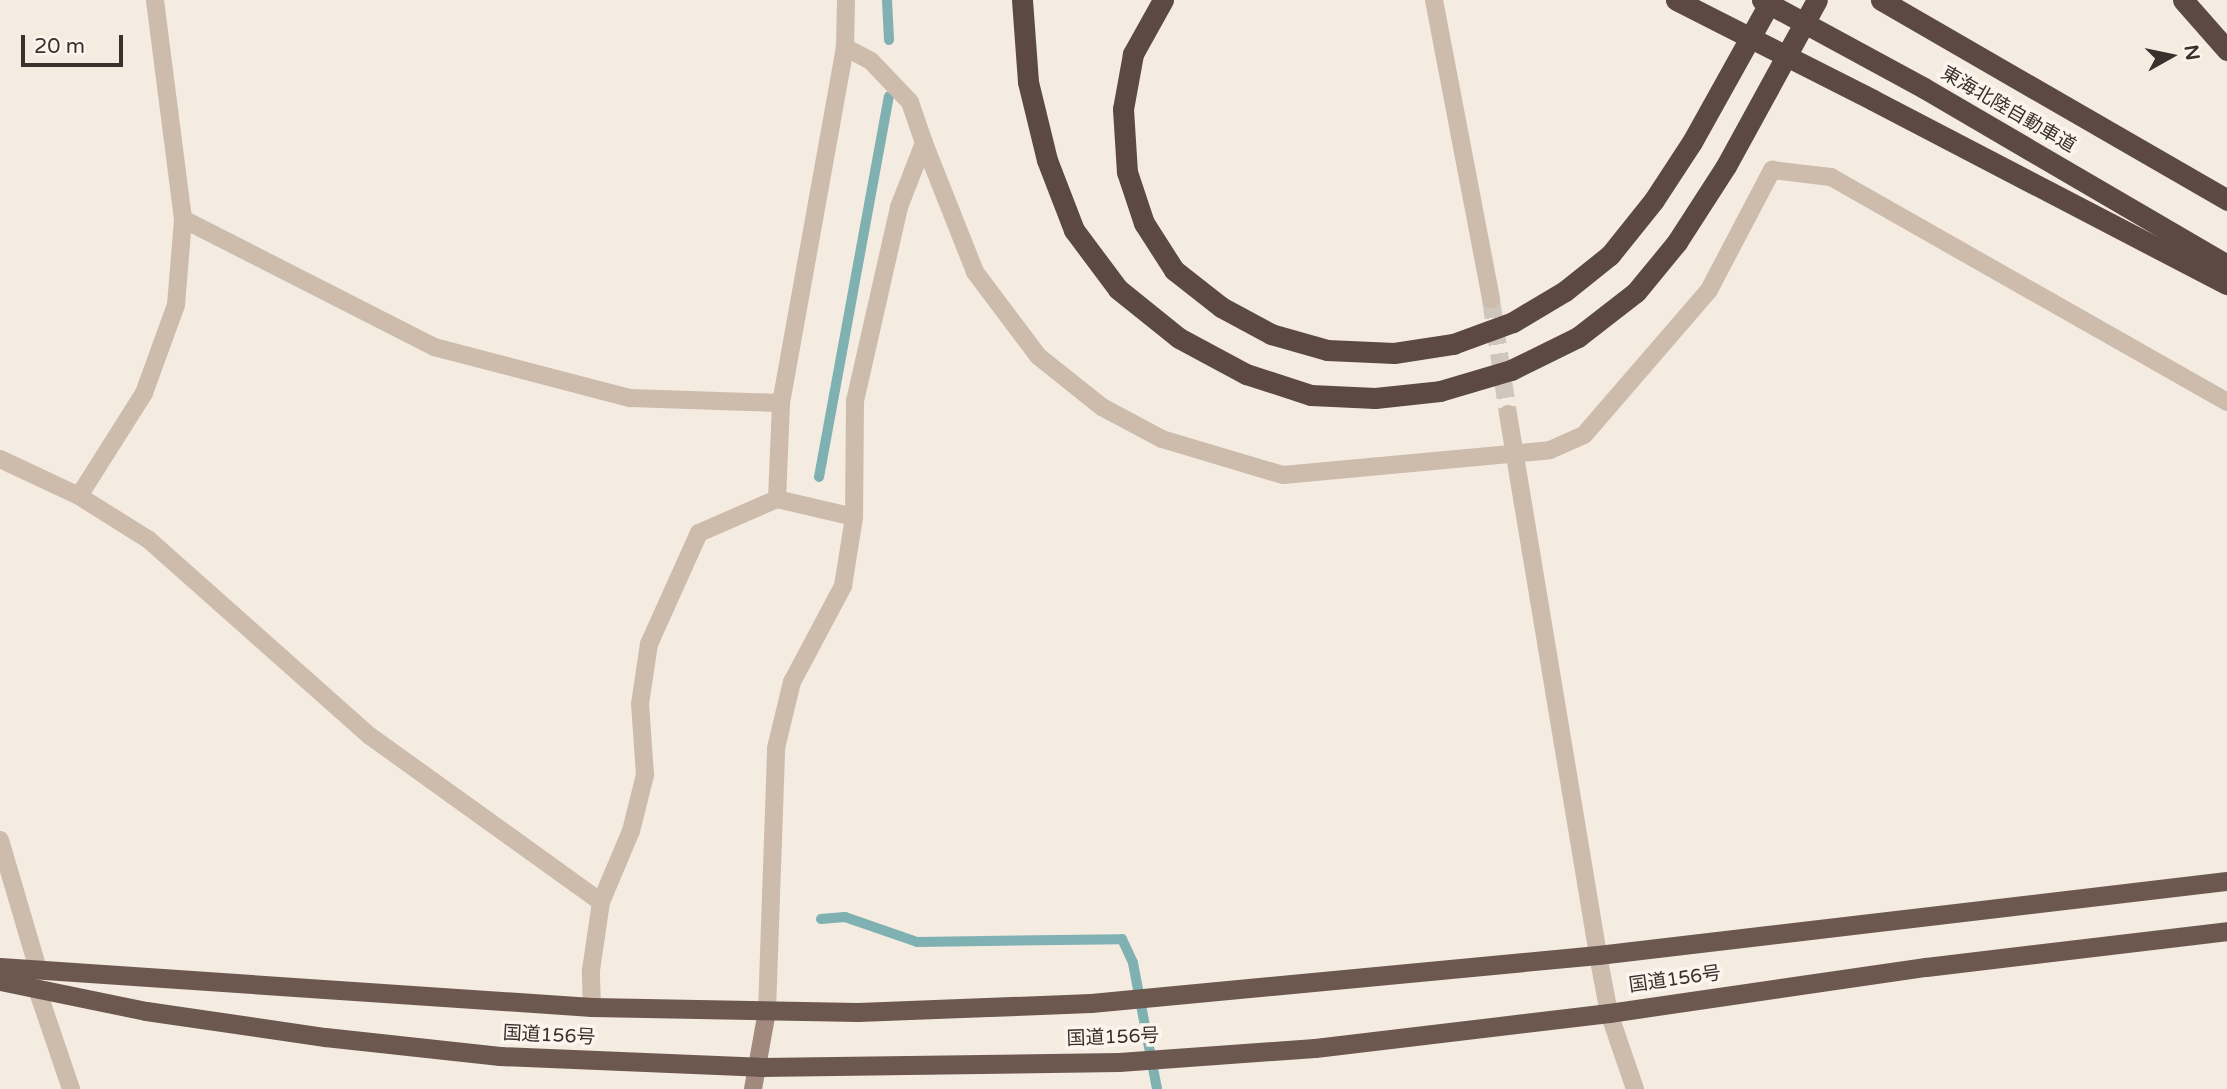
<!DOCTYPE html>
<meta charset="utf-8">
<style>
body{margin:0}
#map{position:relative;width:2227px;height:1089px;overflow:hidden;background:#f4ebe1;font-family:"Varela Round","Noto Sans JP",sans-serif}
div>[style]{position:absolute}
.stream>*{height:10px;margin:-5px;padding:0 5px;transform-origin:5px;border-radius:5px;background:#7fb0b2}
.tertiary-tunnel>*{height:18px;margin-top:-9px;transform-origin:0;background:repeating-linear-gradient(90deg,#cfc6bd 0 18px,transparent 0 27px)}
.minor>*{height:18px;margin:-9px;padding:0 9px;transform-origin:9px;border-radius:9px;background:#cdbbac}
.tertiary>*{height:18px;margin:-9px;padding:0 9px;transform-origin:9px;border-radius:9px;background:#cdbbac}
.secondary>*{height:18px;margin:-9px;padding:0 9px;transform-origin:9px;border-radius:9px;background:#a18a7d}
.trunk>*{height:19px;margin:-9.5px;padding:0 9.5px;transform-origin:9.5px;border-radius:9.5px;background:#6c584f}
.motorway>*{height:21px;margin:-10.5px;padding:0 10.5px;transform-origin:10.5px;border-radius:10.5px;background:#5c4a42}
.motorway-bridge>*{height:21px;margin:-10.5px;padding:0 10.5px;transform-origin:10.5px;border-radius:10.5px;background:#5c4a42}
span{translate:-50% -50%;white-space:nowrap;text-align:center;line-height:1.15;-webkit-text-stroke:7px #fbf5ee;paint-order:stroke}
.street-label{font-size:19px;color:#3b302b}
.north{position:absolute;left:2136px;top:21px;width:70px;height:70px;-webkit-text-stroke:5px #fbf5ee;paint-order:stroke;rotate:81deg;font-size:19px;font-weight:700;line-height:28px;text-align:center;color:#3b302b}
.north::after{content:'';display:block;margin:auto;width:24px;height:32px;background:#3b302b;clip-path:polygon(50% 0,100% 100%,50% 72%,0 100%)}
.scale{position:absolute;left:21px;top:35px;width:102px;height:32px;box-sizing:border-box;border:4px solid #3b302b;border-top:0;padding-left:9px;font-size:21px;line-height:24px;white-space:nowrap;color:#3b302b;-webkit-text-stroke:5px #fbf5ee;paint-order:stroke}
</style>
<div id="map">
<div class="stream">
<div style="left:887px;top:0;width:40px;rotate:87.1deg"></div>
<div style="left:819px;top:477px;width:387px;rotate:-79.6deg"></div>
<div style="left:821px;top:919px;width:24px;rotate:-5deg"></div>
<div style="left:845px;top:917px;width:76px;rotate:19.1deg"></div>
<div style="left:917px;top:942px;width:205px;rotate:-0.8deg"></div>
<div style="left:1122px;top:939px;width:26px;rotate:65deg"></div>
<div style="left:1133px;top:963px;width:128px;rotate:79.2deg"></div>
</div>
<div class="tertiary-tunnel">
<div style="left:1491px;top:300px;width:115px;rotate:81.5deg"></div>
</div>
<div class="minor">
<div style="left:924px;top:143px;width:139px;rotate:68.4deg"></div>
<div style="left:975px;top:272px;width:105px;rotate:53.1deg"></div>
<div style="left:1038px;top:356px;width:82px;rotate:38.6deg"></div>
<div style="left:1102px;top:407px;width:68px;rotate:28.1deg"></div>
<div style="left:1162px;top:439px;width:126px;rotate:16.6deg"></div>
<div style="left:1283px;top:475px;width:268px;rotate:-5.3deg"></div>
<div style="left:1550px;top:450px;width:37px;rotate:-24deg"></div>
<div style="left:1584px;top:435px;width:191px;rotate:-49.2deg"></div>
<div style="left:1709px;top:290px;width:136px;rotate:-62.3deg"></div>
<div style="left:1772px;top:170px;width:59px;rotate:6.8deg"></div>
<div style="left:1831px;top:177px;width:455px;rotate:29.6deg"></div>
<div style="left:183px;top:219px;width:282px;rotate:27deg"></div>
<div style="left:434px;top:347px;width:203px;rotate:14.6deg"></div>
<div style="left:630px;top:398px;width:151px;rotate:1.9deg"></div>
<div style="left:0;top:459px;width:87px;rotate:25.1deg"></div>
<div style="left:79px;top:496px;width:83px;rotate:32.2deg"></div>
<div style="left:149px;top:540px;width:295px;rotate:41.6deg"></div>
<div style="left:370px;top:736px;width:284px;rotate:35.7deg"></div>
<div style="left:79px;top:496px;width:122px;rotate:-57.7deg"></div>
<div style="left:144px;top:393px;width:94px;rotate:-70deg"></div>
<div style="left:176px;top:305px;width:86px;rotate:-85.3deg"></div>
<div style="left:183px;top:219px;width:221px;rotate:-97.3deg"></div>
<div style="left:0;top:840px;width:134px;rotate:73.6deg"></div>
<div style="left:1598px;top:955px;width:59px;rotate:79.3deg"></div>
<div style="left:1609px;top:1013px;width:80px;rotate:71.1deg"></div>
<div style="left:37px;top:989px;width:106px;rotate:71.2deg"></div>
<div style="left:592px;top:1007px;width:37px;rotate:-92deg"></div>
<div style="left:591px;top:970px;width:69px;rotate:-81.6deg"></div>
<div style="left:601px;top:902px;width:77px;rotate:-67.1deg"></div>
<div style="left:631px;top:831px;width:58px;rotate:-76deg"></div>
<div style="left:645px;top:775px;width:71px;rotate:-94deg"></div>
<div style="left:640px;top:704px;width:61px;rotate:-81.5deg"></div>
<div style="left:649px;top:644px;width:122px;rotate:-65.8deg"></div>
<div style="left:699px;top:533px;width:85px;rotate:-23.6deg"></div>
<div style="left:777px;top:499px;width:96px;rotate:-87.6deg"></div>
<div style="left:781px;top:403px;width:362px;rotate:-79.8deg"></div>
<div style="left:845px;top:47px;width:47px;rotate:-88.8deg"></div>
</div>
<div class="tertiary">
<div style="left:1434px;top:0;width:305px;rotate:79.2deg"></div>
<div style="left:1508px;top:414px;width:548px;rotate:80.55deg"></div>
<div style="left:777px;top:499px;width:79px;rotate:13.2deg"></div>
<div style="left:767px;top:1011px;width:263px;rotate:-88deg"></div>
<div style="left:776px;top:748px;width:68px;rotate:-76.4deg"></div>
<div style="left:792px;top:682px;width:109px;rotate:-62deg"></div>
<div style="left:843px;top:586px;width:70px;rotate:-80.9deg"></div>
<div style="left:854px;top:517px;width:116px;rotate:-89.5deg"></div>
<div style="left:855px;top:401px;width:199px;rotate:-77.2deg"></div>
<div style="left:899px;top:207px;width:69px;rotate:-68.7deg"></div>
<div style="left:924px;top:143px;width:43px;rotate:-108.9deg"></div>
<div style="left:910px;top:102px;width:57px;rotate:-133.6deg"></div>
<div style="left:871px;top:61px;width:30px;rotate:-152deg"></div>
</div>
<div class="secondary">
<div style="left:753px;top:1089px;width:79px;rotate:-79.8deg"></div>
</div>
<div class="trunk">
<div style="left:0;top:967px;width:593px;rotate:3.87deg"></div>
<div style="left:592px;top:1007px;width:266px;rotate:1.1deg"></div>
<div style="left:858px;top:1012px;width:233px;rotate:-2.2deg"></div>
<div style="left:1091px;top:1003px;width:509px;rotate:-5.41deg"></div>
<div style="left:1598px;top:955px;width:633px;rotate:-6.71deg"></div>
<div style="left:0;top:981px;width:149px;rotate:11.6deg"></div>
<div style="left:146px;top:1011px;width:181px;rotate:8.3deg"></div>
<div style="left:325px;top:1037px;width:176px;rotate:6.2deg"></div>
<div style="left:500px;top:1056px;width:259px;rotate:2.4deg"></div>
<div style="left:759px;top:1067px;width:360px;rotate:-0.8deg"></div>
<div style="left:1119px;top:1062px;width:196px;rotate:-4.1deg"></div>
<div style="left:1315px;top:1048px;width:296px;rotate:-6.8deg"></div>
<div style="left:1609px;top:1013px;width:320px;rotate:-8.3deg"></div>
<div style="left:1926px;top:967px;width:303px;rotate:-6.8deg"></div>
</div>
<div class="motorway">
<div style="left:1022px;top:0;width:82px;rotate:85.8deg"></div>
<div style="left:1028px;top:82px;width:80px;rotate:76.3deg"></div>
<div style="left:1047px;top:160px;width:75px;rotate:68.9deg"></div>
<div style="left:1074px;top:230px;width:74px;rotate:53.3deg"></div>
<div style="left:1118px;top:289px;width:78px;rotate:38.8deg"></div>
<div style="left:1179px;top:338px;width:76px;rotate:28.2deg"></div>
<div style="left:1246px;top:374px;width:68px;rotate:17.9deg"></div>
<div style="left:1311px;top:395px;width:64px;rotate:2.7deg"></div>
<div style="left:1375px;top:398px;width:65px;rotate:-6.1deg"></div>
<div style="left:1440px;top:391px;width:74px;rotate:-16.5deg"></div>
<div style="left:1511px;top:370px;width:75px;rotate:-26.2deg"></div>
<div style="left:1578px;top:337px;width:73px;rotate:-37.8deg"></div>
<div style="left:1636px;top:292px;width:65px;rotate:-50.6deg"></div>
<div style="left:1677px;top:242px;width:90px;rotate:-57.2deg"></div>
<div style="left:1726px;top:166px;width:189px;rotate:-61.3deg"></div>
<div style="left:1163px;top:0;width:62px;rotate:119.1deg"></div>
<div style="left:1133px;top:54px;width:56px;rotate:100.3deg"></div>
<div style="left:1123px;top:109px;width:63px;rotate:86.4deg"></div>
<div style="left:1127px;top:172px;width:54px;rotate:71.6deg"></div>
<div style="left:1144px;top:223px;width:56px;rotate:57.4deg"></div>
<div style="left:1174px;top:270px;width:60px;rotate:38.2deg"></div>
<div style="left:1221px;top:307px;width:57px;rotate:28.4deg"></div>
<div style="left:1271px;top:334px;width:58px;rotate:15.9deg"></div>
<div style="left:1327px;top:350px;width:67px;rotate:2.6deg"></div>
<div style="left:1394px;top:353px;width:60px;rotate:-8.7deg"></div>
<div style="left:1453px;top:344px;width:64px;rotate:-20.1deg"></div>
<div style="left:1513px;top:322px;width:61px;rotate:-30.8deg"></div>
<div style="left:1565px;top:291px;width:58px;rotate:-38.7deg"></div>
<div style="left:1610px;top:255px;width:70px;rotate:-51.3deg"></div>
<div style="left:1654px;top:200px;width:69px;rotate:-56.8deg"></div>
<div style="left:1692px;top:142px;width:162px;rotate:-60.9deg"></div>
<div style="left:1881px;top:0;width:400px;rotate:30deg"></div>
<div style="left:2183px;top:0;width:67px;rotate:48.7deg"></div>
<div style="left:1924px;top:88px;width:351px;rotate:30.3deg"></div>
<div style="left:1873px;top:100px;width:399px;rotate:27.5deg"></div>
</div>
<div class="motorway-bridge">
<div style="left:1676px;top:0;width:221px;rotate:26.9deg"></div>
<div style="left:1762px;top:0;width:184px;rotate:28.5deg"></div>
</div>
<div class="street-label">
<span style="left:2008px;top:110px;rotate:30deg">東海北陸自動車道</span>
<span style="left:1675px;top:980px;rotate:-8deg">国道156号</span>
<span style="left:549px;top:1036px;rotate:3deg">国道156号</span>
<span style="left:1113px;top:1038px;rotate:-2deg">国道156号</span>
</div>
<div class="north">N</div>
<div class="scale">20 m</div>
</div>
